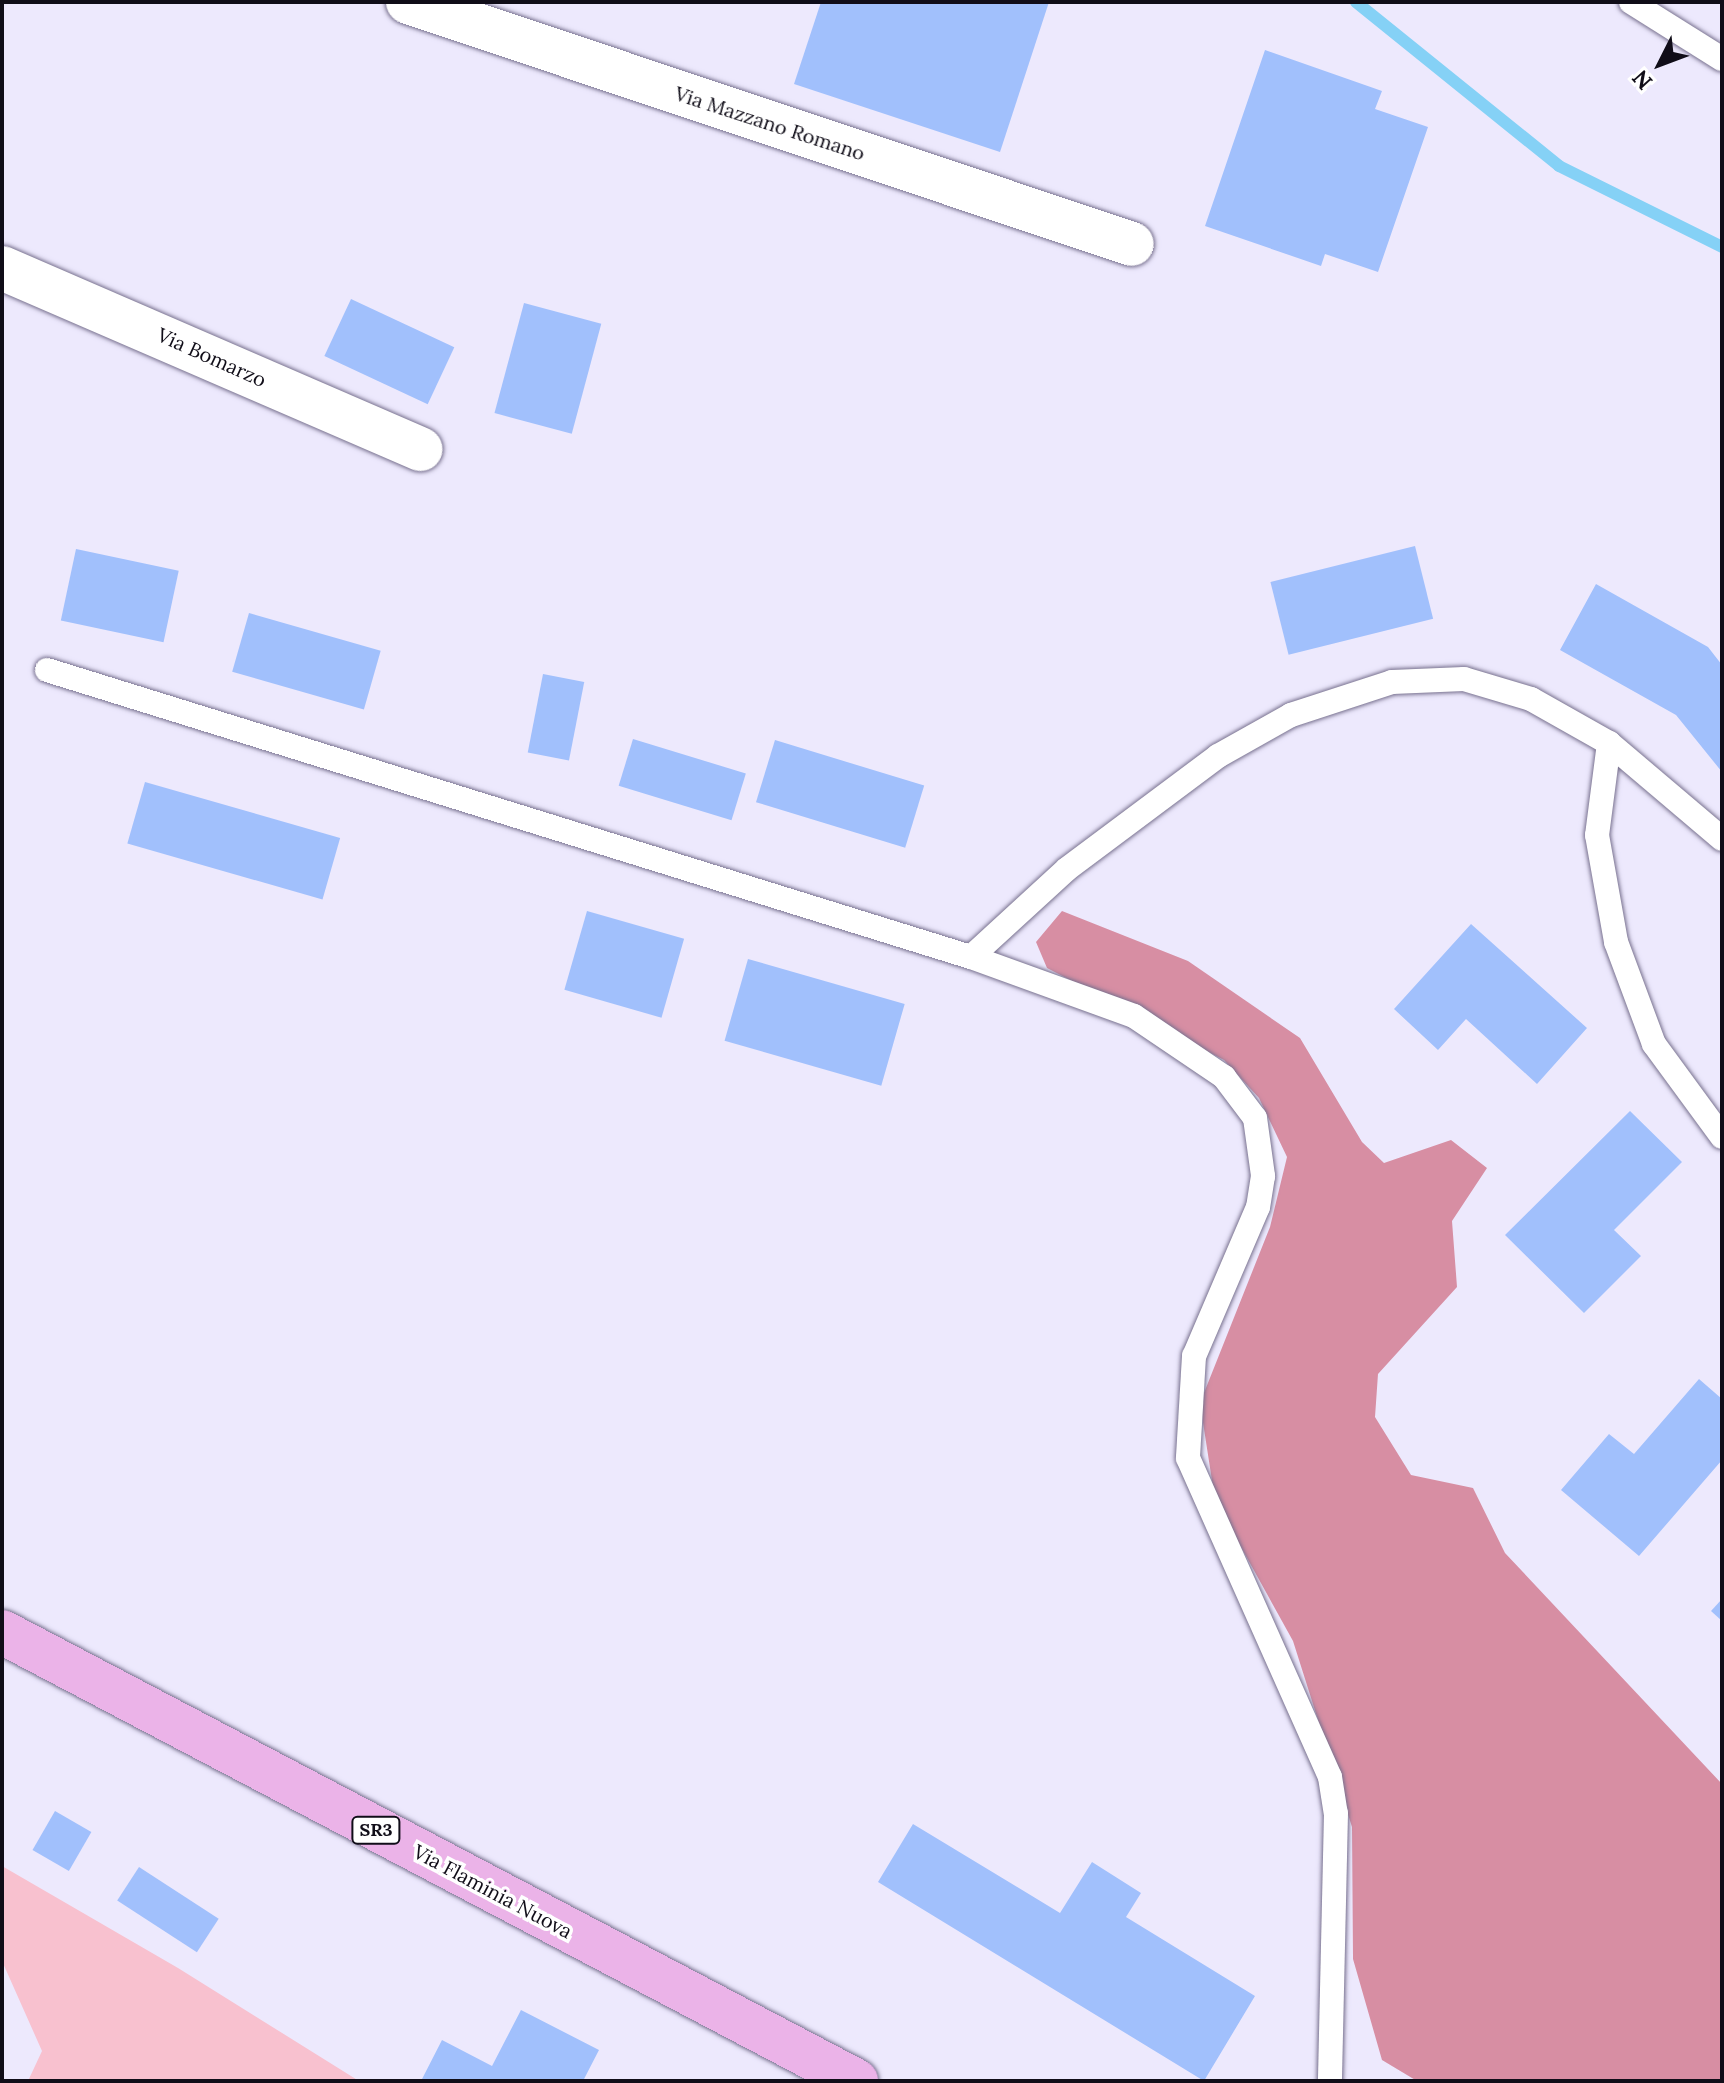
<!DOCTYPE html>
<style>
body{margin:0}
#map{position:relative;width:1724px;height:2083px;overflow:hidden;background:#ede9fd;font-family:Lora,serif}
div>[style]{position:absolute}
.green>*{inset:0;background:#f8c1cf}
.forest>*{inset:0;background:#d78ea3}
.stream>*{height:12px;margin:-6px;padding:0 6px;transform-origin:6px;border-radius:6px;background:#85d1f6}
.building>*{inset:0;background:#a1c0fc;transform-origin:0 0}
.roads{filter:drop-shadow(0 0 2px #78718f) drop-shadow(0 0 2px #78718f)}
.service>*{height:24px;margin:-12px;padding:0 12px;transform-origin:12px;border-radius:12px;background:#fff}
.minor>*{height:44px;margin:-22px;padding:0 22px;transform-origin:22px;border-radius:22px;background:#fff}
.primary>*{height:44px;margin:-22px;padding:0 22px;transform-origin:22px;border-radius:22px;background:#ebb3e8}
span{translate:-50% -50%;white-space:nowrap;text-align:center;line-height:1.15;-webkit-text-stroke:7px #fff;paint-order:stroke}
.shield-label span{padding:2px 6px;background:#fff;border:2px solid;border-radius:6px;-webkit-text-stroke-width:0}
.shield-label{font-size:18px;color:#100d18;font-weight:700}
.street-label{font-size:20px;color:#100d18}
.frame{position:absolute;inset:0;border:4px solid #100d18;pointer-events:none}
.north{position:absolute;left:1620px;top:24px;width:80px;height:80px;-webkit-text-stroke:6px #fff;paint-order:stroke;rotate:228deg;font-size:22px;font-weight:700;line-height:32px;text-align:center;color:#100d18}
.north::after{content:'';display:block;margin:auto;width:28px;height:36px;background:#100d18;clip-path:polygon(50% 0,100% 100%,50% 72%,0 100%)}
</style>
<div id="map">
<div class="green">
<div style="clip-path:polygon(2px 1866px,178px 1968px,359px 2081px,28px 2081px,42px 2051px,2px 1961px)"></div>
</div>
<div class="forest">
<div style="clip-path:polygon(1062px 911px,1188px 961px,1300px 1038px,1362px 1142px,1384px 1163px,1451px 1140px,1487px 1168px,1452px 1221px,1457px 1287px,1378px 1374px,1375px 1417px,1411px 1475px,1473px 1488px,1505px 1553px,1722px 1784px,1722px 2081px,1417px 2081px,1382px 2060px,1353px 1959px,1352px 1827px,1293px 1641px,1215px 1500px,1200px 1403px,1270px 1227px,1287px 1157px,1259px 1098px,1224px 1060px,1047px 968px,1036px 942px)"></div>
</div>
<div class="stream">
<div style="left:1356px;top:2px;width:261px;rotate:38.9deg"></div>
<div style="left:1559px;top:166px;width:182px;rotate:26.4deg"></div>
</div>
<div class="building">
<div style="clip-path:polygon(821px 2px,1049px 2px,1000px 152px,794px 84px)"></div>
<div style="clip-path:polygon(1265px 50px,1382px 91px,1375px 109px,1428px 127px,1378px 272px,1325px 254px,1321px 266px,1205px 226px)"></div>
<div style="left:351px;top:299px;width:114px;height:63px;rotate:25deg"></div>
<div style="left:524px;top:303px;width:80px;height:114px;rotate:15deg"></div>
<div style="left:1415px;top:546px;width:75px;height:149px;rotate:76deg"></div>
<div style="left:76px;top:549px;width:105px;height:73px;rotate:12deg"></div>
<div style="clip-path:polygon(1596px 584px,1708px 647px,1722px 665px,1722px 772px,1676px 715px,1560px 650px)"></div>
<div style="left:249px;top:613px;width:137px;height:61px;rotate:16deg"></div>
<div style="left:543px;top:674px;width:42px;height:80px;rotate:11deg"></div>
<div style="left:633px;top:739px;width:118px;height:49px;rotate:17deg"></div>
<div style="left:775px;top:740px;width:156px;height:65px;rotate:17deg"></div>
<div style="left:145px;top:782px;width:203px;height:64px;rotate:16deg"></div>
<div style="left:587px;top:911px;width:101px;height:82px;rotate:16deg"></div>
<div style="clip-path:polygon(1471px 924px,1587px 1028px,1537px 1084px,1466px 1019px,1438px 1050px,1394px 1009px)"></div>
<div style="left:748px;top:959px;width:163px;height:85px;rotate:16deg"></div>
<div style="clip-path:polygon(1630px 1111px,1682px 1162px,1614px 1230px,1641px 1256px,1584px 1313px,1505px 1235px)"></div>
<div style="clip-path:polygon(1699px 1379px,1722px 1399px,1722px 1460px,1639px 1556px,1561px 1490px,1609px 1434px,1634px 1454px)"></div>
<div style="clip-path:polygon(1722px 1599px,1722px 1621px,1711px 1611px)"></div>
<div style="left:55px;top:1811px;width:42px;height:45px;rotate:30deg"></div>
<div style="clip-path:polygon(913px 1824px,1060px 1913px,1092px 1862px,1141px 1893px,1126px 1917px,1255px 1996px,1204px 2081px,878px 1882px)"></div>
<div style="left:139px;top:1867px;width:95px;height:40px;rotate:33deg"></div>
<div style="clip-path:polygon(521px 2010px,599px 2050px,583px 2081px,421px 2081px,442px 2040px,492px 2066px)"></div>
</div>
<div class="roads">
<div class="service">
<div style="left:1631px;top:2px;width:107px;rotate:32.1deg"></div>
<div style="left:47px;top:670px;width:968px;rotate:17.26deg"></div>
<div style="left:971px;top:957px;width:173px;rotate:19.9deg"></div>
<div style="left:1134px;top:1016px;width:109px;rotate:34.1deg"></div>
<div style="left:1224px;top:1077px;width:51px;rotate:52.9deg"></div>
<div style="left:1255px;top:1118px;width:59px;rotate:82.1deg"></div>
<div style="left:1263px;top:1176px;width:31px;rotate:99deg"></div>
<div style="left:1258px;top:1207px;width:162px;rotate:113.2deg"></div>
<div style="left:1194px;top:1356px;width:102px;rotate:93.4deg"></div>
<div style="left:1188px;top:1458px;width:349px;rotate:66deg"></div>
<div style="left:1330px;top:1777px;width:36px;rotate:81deg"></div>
<div style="left:1336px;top:1813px;width:268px;rotate:91.3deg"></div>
<div style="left:1609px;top:743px;width:93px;rotate:97.4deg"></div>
<div style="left:1597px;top:835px;width:109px;rotate:79.9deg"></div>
<div style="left:1616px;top:942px;width:109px;rotate:69.6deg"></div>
<div style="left:1654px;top:1044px;width:115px;rotate:53.8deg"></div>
<div style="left:971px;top:957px;width:130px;rotate:-42.5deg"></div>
<div style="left:1067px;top:869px;width:189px;rotate:-36.8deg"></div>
<div style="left:1218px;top:756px;width:84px;rotate:-29.3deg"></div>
<div style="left:1291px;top:715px;width:106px;rotate:-18.1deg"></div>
<div style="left:1392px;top:682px;width:72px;rotate:-2.4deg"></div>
<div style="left:1464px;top:679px;width:70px;rotate:16.6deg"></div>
<div style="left:1531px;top:699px;width:90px;rotate:29.4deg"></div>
<div style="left:1609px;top:743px;width:148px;rotate:40.3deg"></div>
</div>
<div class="minor">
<div style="left:408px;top:2px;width:763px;rotate:18.48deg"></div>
<div style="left:2px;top:268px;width:456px;rotate:23.4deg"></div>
</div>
<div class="primary">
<div style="left:2px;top:1632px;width:965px;rotate:27.73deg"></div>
</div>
</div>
<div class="shield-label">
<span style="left:376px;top:1830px">SR3</span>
</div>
<div class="street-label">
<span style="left:770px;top:123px;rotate:18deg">Via Mazzano Romano</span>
<span style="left:212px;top:357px;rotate:24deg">Via Bomarzo</span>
<span style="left:493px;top:1891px;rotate:28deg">Via Flaminia Nuova</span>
</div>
<div class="frame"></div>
<div class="north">N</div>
</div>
